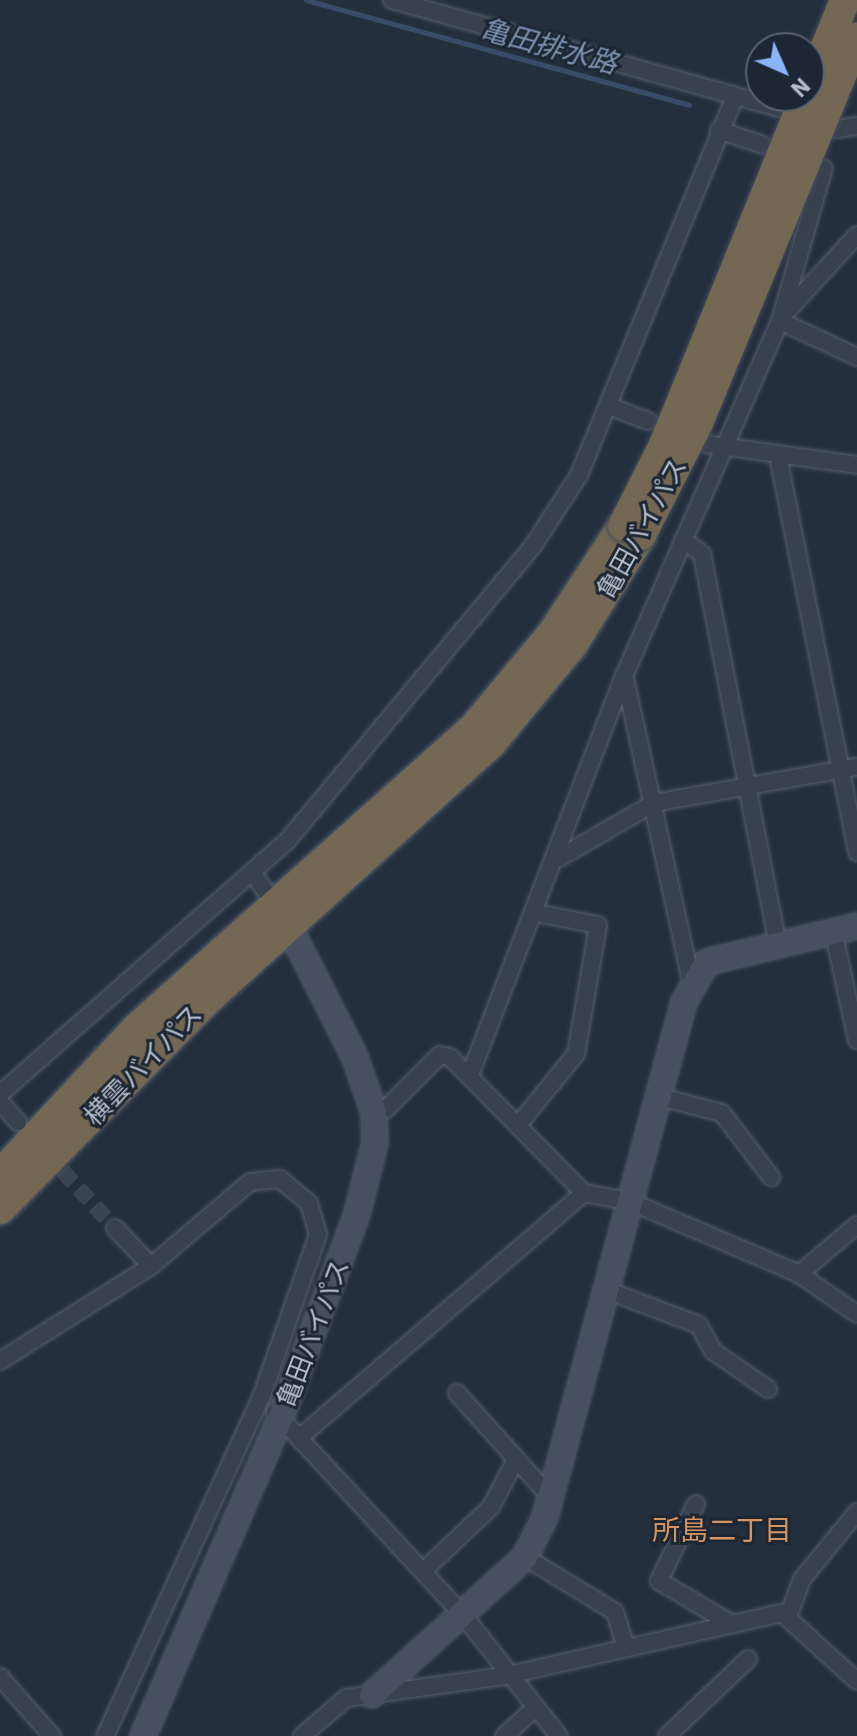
<!DOCTYPE html>
<meta charset="utf-8">
<style>
body{margin:0}
#map{position:relative;width:857px;height:1736px;overflow:hidden;background:#242f3e;font-family:"IBM Plex Sans","Noto Sans JP",sans-serif}
div>[style]{position:absolute}
.stream>*{height:5px;margin:-2.5px;padding:0 2.5px;transform-origin:2.5px;border-radius:2.5px;background:#394c67}
.street-tunnel>*{height:16px;margin-top:-8px;transform-origin:0;background:repeating-linear-gradient(90deg,#3a4453 0 16px,transparent 0 24px)}
.roads{filter:drop-shadow(0 0 2px #565f6c) drop-shadow(0 0 2px #565f6c)}
.street>*{height:16px;margin:-8px;padding:0 8px;transform-origin:8px;border-radius:8px;background:#38414e}
.secondary>*{height:24px;margin:-12px;padding:0 12px;transform-origin:12px;border-radius:12px;background:#465061}
.highway>*{height:30px;margin:-15px;padding:0 15px;transform-origin:15px;border-radius:15px;background:#746855}
.rail>*{height:8px;margin-top:-4px;transform-origin:0;background:repeating-linear-gradient(90deg,#1d2633 0 15px,#5a6575 0 30px);box-sizing:border-box;border-block:2px solid #5a6575}
.bridges{filter:drop-shadow(0 0 2px #434c59) drop-shadow(0 0 2px #434c59)}
.highway-bridge>*{height:30px;margin:-15px;padding:0 15px;transform-origin:15px;border-radius:15px;background:#746855}
span{translate:-50% -50%;white-space:nowrap;text-align:center;line-height:1.15;-webkit-text-stroke:6px #1d2633;paint-order:stroke}
.street-label{font-size:26px;color:#b4bcc9}
.water-label{font-size:28px;color:#7c92b1;font-style:italic}
.neighbourhood-label{font-size:28px;color:#d59563}
.north{position:absolute;left:745px;top:32px;width:80px;height:80px;box-sizing:border-box;background:#1d2633;border:2px solid #59626f;border-radius:50%;rotate:135deg;font-size:22px;font-weight:700;line-height:32px;text-align:center;color:#b4bcc9}
.north::after{content:'';display:block;margin:auto;width:28px;height:36px;background:#8ab4f8;clip-path:polygon(50% 0,100% 100%,50% 72%,0 100%)}
</style>
<div id="map">
<div class="stream">
<div style="left:306px;top:0;width:397px;rotate:15.3deg"></div>
</div>
<div class="street-tunnel">
<div style="left:46px;top:1153px;width:102px;rotate:47.4deg"></div>
</div>
<div class="roads">
<div class="street">
<div style="left:392px;top:0;width:403px;rotate:15.6deg"></div>
<div style="left:837px;top:129px;width:20px;rotate:-9deg"></div>
<div style="left:719px;top:130px;width:46px;rotate:18.8deg"></div>
<div style="left:788px;top:310px;width:102px;rotate:-47.4deg"></div>
<div style="left:780px;top:321px;width:85px;rotate:25.1deg"></div>
<div style="left:609px;top:406px;width:42px;rotate:21deg"></div>
<div style="left:706px;top:444px;width:152px;rotate:7.9deg"></div>
<div style="left:778px;top:456px;width:404px;rotate:78.7deg"></div>
<div style="left:683px;top:540px;width:24px;rotate:36deg"></div>
<div style="left:702px;top:554px;width:394px;rotate:79deg"></div>
<div style="left:625px;top:678px;width:315px;rotate:77.7deg"></div>
<div style="left:559px;top:858px;width:110px;rotate:-30.1deg"></div>
<div style="left:654px;top:803px;width:206px;rotate:-10.1deg"></div>
<div style="left:252px;top:872px;width:38px;rotate:55deg"></div>
<div style="left:833px;top:930px;width:113px;rotate:77.7deg"></div>
<div style="left:470px;top:1075px;width:428px;rotate:-68.9deg"></div>
<div style="left:624px;top:676px;width:388px;rotate:-66.3deg"></div>
<div style="left:780px;top:321px;width:159px;rotate:-74deg"></div>
<div style="left:0;top:1094px;width:384px;rotate:-41.4deg"></div>
<div style="left:288px;top:840px;width:383px;rotate:-50.2deg"></div>
<div style="left:533px;top:546px;width:85px;rotate:-57.1deg"></div>
<div style="left:579px;top:475px;width:410px;rotate:-67.6deg"></div>
<div style="left:657px;top:1096px;width:67px;rotate:14.7deg"></div>
<div style="left:722px;top:1113px;width:81px;rotate:52.6deg"></div>
<div style="left:0;top:1102px;width:27px;rotate:48deg"></div>
<div style="left:374px;top:1112px;width:12px;rotate:-14deg"></div>
<div style="left:386px;top:1109px;width:76px;rotate:-45deg"></div>
<div style="left:440px;top:1055px;width:10px;rotate:11deg"></div>
<div style="left:450px;top:1057px;width:191px;rotate:45.4deg"></div>
<div style="left:584px;top:1193px;width:46px;rotate:10.1deg"></div>
<div style="left:629px;top:1201px;width:185px;rotate:23.2deg"></div>
<div style="left:799px;top:1274px;width:70px;rotate:34.6deg"></div>
<div style="left:518px;top:1125px;width:92px;rotate:-50.8deg"></div>
<div style="left:576px;top:1054px;width:131px;rotate:-80.3deg"></div>
<div style="left:598px;top:925px;width:63px;rotate:-169deg"></div>
<div style="left:115px;top:1228px;width:52px;rotate:46.5deg"></div>
<div style="left:799px;top:1274px;width:76px;rotate:-40.2deg"></div>
<div style="left:609px;top:1291px;width:96px;rotate:20.7deg"></div>
<div style="left:699px;top:1325px;width:30px;rotate:62deg"></div>
<div style="left:713px;top:1351px;width:67px;rotate:34.6deg"></div>
<div style="left:0;top:1361px;width:178px;rotate:-32.2deg"></div>
<div style="left:151px;top:1266px;width:130px;rotate:-40.3deg"></div>
<div style="left:250px;top:1182px;width:30px;rotate:-6deg"></div>
<div style="left:280px;top:1179px;width:38px;rotate:40deg"></div>
<div style="left:309px;top:1203px;width:33px;rotate:74deg"></div>
<div style="left:318px;top:1235px;width:170px;rotate:109.3deg"></div>
<div style="left:262px;top:1395px;width:375px;rotate:114.7deg"></div>
<div style="left:457px;top:1393px;width:142px;rotate:48.1deg"></div>
<div style="left:275px;top:1412px;width:277px;rotate:47.2deg"></div>
<div style="left:463px;top:1615px;width:154px;rotate:51.6deg"></div>
<div style="left:299px;top:1438px;width:376px;rotate:-40.7deg"></div>
<div style="left:696px;top:1504px;width:85px;rotate:115.7deg"></div>
<div style="left:659px;top:1581px;width:82px;rotate:30.6deg"></div>
<div style="left:525px;top:1557px;width:105px;rotate:31.4deg"></div>
<div style="left:615px;top:1612px;width:38px;rotate:73deg"></div>
<div style="left:423px;top:1571px;width:93px;rotate:-43.3deg"></div>
<div style="left:491px;top:1507px;width:54px;rotate:-62.5deg"></div>
<div style="left:788px;top:1617px;width:40px;rotate:-69.8deg"></div>
<div style="left:802px;top:1579px;width:87px;rotate:-50.6deg"></div>
<div style="left:0;top:1677px;width:79px;rotate:48.6deg"></div>
<div style="left:302px;top:1736px;width:58px;rotate:-40.8deg"></div>
<div style="left:346px;top:1698px;width:160px;rotate:-7.9deg"></div>
<div style="left:504px;top:1676px;width:285px;rotate:-12.8deg"></div>
<div style="left:782px;top:1613px;width:101px;rotate:42.2deg"></div>
<div style="left:504px;top:1736px;width:40px;rotate:-42deg"></div>
<div style="left:667px;top:1736px;width:112px;rotate:-43.5deg"></div>
</div>
<div class="secondary">
<div style="left:372px;top:1695px;width:206px;rotate:-42deg"></div>
<div style="left:525px;top:1557px;width:45px;rotate:-63.4deg"></div>
<div style="left:545px;top:1517px;width:533px;rotate:-74.9deg"></div>
<div style="left:684px;top:1002px;width:46px;rotate:-60.1deg"></div>
<div style="left:707px;top:962px;width:154px;rotate:-13.5deg"></div>
<div style="left:143px;top:1736px;width:345px;rotate:-66.6deg"></div>
<div style="left:280px;top:1419px;width:219px;rotate:-69.4deg"></div>
<div style="left:357px;top:1214px;width:73px;rotate:-75.8deg"></div>
<div style="left:375px;top:1143px;width:31px;rotate:-92deg"></div>
<div style="left:374px;top:1112px;width:60px;rotate:-109.3deg"></div>
<div style="left:354px;top:1055px;width:161px;rotate:-117deg"></div>
</div>
<div class="highway">
<div style="left:0;top:1175px;width:201px;rotate:-47deg"></div>
<div style="left:137px;top:1028px;width:450px;rotate:-41.7deg"></div>
<div style="left:473px;top:729px;width:125px;rotate:-50.2deg"></div>
<div style="left:553px;top:633px;width:128px;rotate:-56.8deg"></div>
<div style="left:0;top:1209px;width:298px;rotate:-45.3deg"></div>
<div style="left:210px;top:997px;width:380px;rotate:-42.1deg"></div>
<div style="left:492px;top:742px;width:126px;rotate:-50.5deg"></div>
<div style="left:572px;top:645px;width:130px;rotate:-57.9deg"></div>
</div>
</div>
<div class="rail">
<div style="left:845px;top:0;width:18px;rotate:49deg"></div>
</div>
<div class="bridges">
<div class="highway-bridge">
<div style="left:809px;top:89px;width:96px;rotate:-68deg"></div>
<div style="left:623px;top:526px;width:91px;rotate:-63.2deg"></div>
<div style="left:664px;top:445px;width:377px;rotate:-67.9deg"></div>
<div style="left:641px;top:535px;width:126px;rotate:-63deg"></div>
<div style="left:698px;top:423px;width:417px;rotate:-67.6deg"></div>
</div>
</div>
<div class="street-label">
<span style="left:642px;top:528px;rotate:-61deg">亀田バイパス</span>
<span style="left:143px;top:1065px;rotate:-46deg">横雲バイパス</span>
<span style="left:313px;top:1333px;rotate:-69deg">亀田バイパス</span>
</div>
<div class="water-label">
<span style="left:549px;top:46px;rotate:15deg">亀田排水路</span>
</div>
<div class="neighbourhood-label">
<span style="left:722px;top:1530px">所島二丁目</span>
</div>
<div class="north">N</div>
</div>
